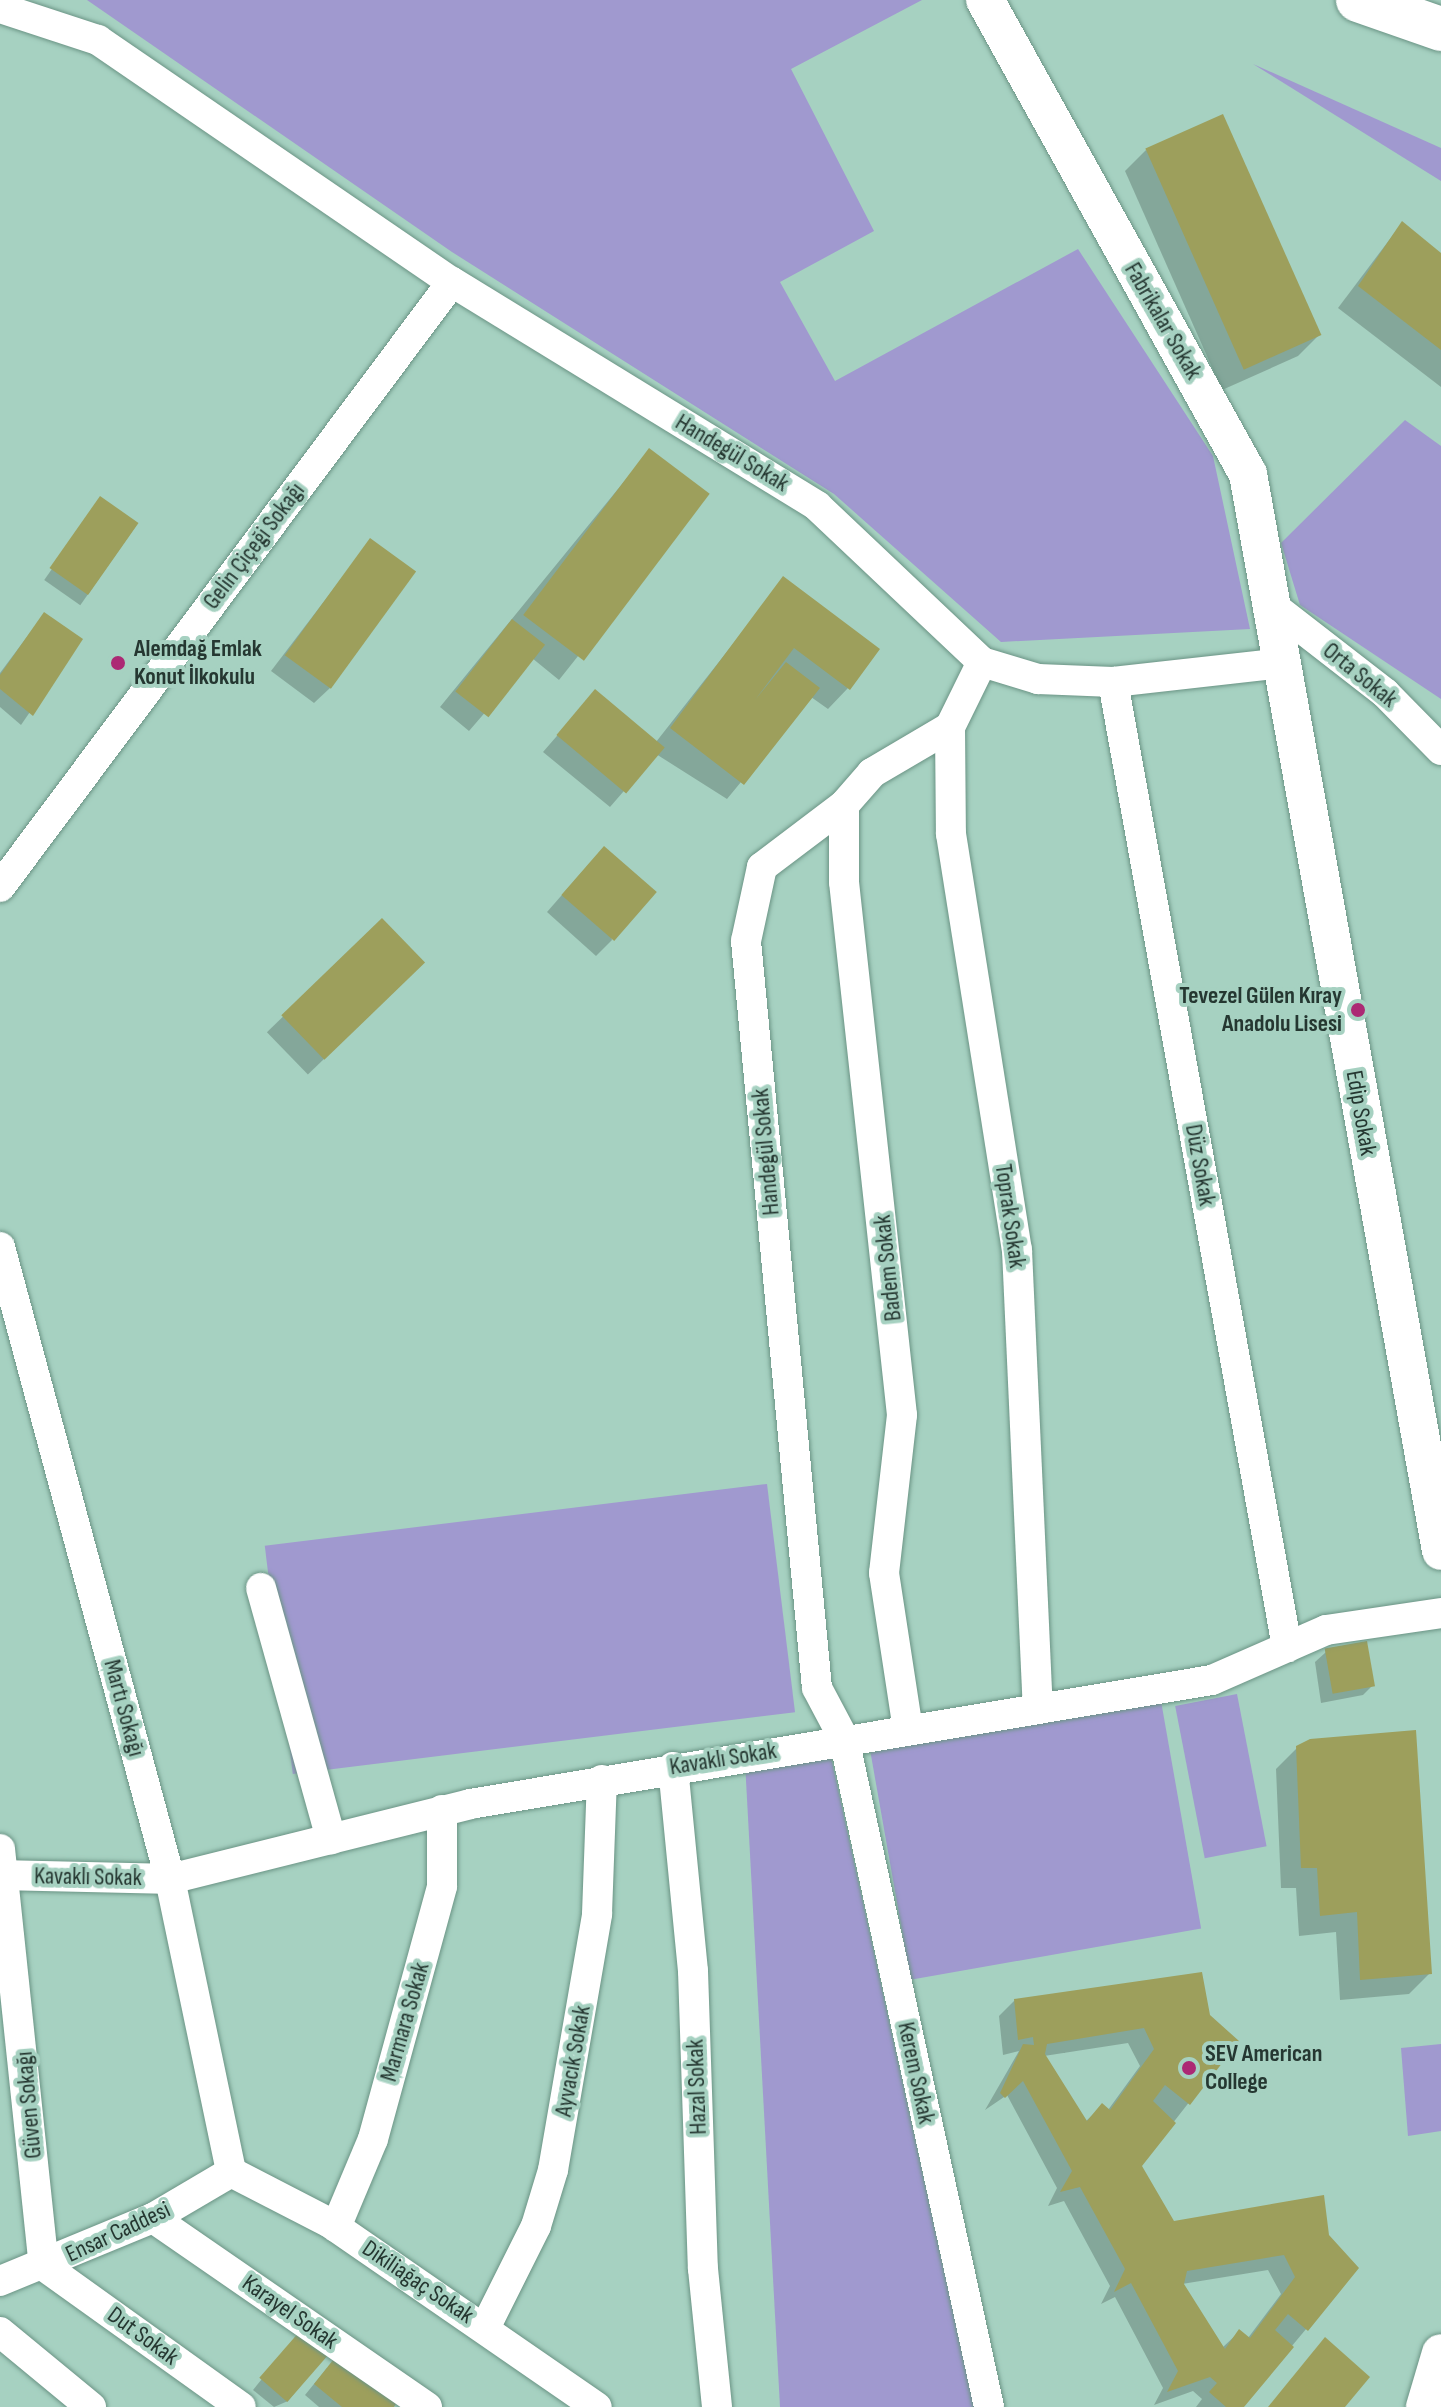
<!DOCTYPE html>
<meta charset="utf-8">
<style>
body{margin:0}
#map{position:relative;width:1441px;height:2407px;overflow:hidden;background:#a6d1c1;font-family:"Sofia Sans Condensed",sans-serif}
div>[style]{position:absolute}
.green>*{inset:0;background:#a099cf;transform-origin:0 0}
.shadow>*{inset:0;background:#0003;transform-origin:0 0}
.building>*{inset:0;background:#9d9f5c;transform-origin:0 0}
.roads{filter:drop-shadow(0 0 2px #6b9485) drop-shadow(0 0 2px #6b9485)}
.minor>*{height:30px;margin:-15px;padding:0 15px;transform-origin:15px;border-radius:15px;background:#fff}
.major>*{height:38px;margin:-19px;padding:0 19px;transform-origin:19px;border-radius:19px;background:#fff}
.highway>*{height:44px;margin:-22px;padding:0 22px;transform-origin:22px;border-radius:22px;background:#fff}
.dots>*{width:22px;height:22px;translate:-50% -50%;box-sizing:border-box;border:4px solid #a6d1c1;border-radius:50%}
span{translate:-50% -50%;white-space:nowrap;text-align:center;line-height:1.15;-webkit-text-stroke:8px #a6d1c1;paint-order:stroke}
.street-label{font-size:24px;color:#253731}
.poi-label{font-size:24px;color:#253731;font-weight:700}
.left{translate:0 -50%;text-align:left}
.right{translate:-100% -50%;text-align:right}
</style>
<div id="map">
<div class="green">
<div style="clip-path:polygon(87px 0,922px 0,791px 69px,874px 231px,780px 282px,835px 381px,1078px 249px,1213px 456px,1250px 629px,1001px 642px,834px 494px,452px 252px)"></div>
<div style="clip-path:polygon(1253px 64px,1441px 148px,1441px 181px)"></div>
<div style="clip-path:polygon(1405px 420px,1441px 446px,1441px 699px,1300px 605px,1281px 543px)"></div>
<div style="left:767px;top:1484px;width:230px;height:506px;rotate:83deg"></div>
<div style="left:1237px;top:1694px;width:155px;height:63px;rotate:79deg"></div>
<div style="left:1161px;top:1701px;width:231px;height:295px;rotate:80deg"></div>
<div style="clip-path:polygon(829px 1748px,974px 2407px,780px 2407px,745px 1762px)"></div>
<div style="clip-path:polygon(1441px 2044px,1441px 2131px,1408px 2136px,1401px 2048px)"></div>
</div>
<div class="shadow">
<div style="clip-path:polygon(1146px 150px,1319px 335px,1298px 356px,1222px 390px,1125px 171px)"></div>
<div style="clip-path:polygon(1402px 223px,1441px 256px,1441px 387px,1338px 308px)"></div>
<div style="clip-path:polygon(649px 451px,706px 495px,559px 680px,532px 658px,469px 731px,440px 707px)"></div>
<div style="left:101px;top:499px;width:44px;height:99px;rotate:35deg"></div>
<div style="clip-path:polygon(370px 541px,330px 688px,314px 703px,271px 671px)"></div>
<div style="clip-path:polygon(784px 579px,848px 688px,828px 709px,811px 697px,727px 799px,656px 754px,610px 807px,543px 752px,595px 692px,656px 742px)"></div>
<div style="clip-path:polygon(44px 614px,80px 639px,21px 725px,0 707px,0 673px)"></div>
<div style="clip-path:polygon(589px 864px,612px 940px,596px 956px,547px 912px)"></div>
<div style="left:382px;top:921px;width:59px;height:160px;rotate:46deg"></div>
<div style="clip-path:polygon(1326px 1652px,1373px 1685px,1363px 1695px,1321px 1703px,1315px 1662px)"></div>
<div style="clip-path:polygon(1297px 1748px,1430px 1973px,1409px 1994px,1340px 2000px,1336px 1932px,1299px 1936px,1296px 1888px,1281px 1888px,1276px 1769px)"></div>
<div style="clip-path:polygon(evenodd,1015px 2000px,1208px 2016px,1237px 2041px,1140px 2165px,1173px 2223px,1327px 2236px,1357px 2268px,1241px 2407px,1196px 2407px,1202px 2399px,1193px 2391px,1154px 2405px,1163px 2388px,1115px 2297px,1101px 2304px,1110px 2286px,1064px 2201px,1048px 2206px,1057px 2188px,1007px 2095px,985px 2110px,1019px 2051px,1003px 2055px,999px 2016px,1015px 2000px,1128px 2043px,1140px 2066px,1108px 2110px,1102px 2106px,1085px 2122px,1044px 2056px,1128px 2043px,1015px 2000px,1268px 2270px,1281px 2294px,1248px 2338px,1239px 2332px,1222px 2348px,1182px 2284px,1268px 2270px)"></div>
<div style="clip-path:polygon(290px 2344px,326px 2355px,288px 2401px,274px 2407px,253px 2390px)"></div>
<div style="clip-path:polygon(327px 2368px,391px 2407px,319px 2407px,305px 2395px)"></div>
</div>
<div class="building">
<div style="left:1223px;top:114px;width:242px;height:85px;rotate:66deg"></div>
<div style="clip-path:polygon(1402px 221px,1441px 253px,1441px 350px,1358px 286px)"></div>
<div style="left:649px;top:448px;width:76px;height:209px;rotate:37deg"></div>
<div style="left:100px;top:496px;width:47px;height:88px;rotate:35deg"></div>
<div style="left:370px;top:538px;width:57px;height:145px;rotate:36deg"></div>
<div style="clip-path:polygon(783px 576px,880px 649px,850px 690px,794px 648px,755px 700px,786px 662px,820px 688px,744px 785px,670px 728px)"></div>
<div style="clip-path:polygon(44px 612px,83px 639px,33px 716px,0 689px,0 675px)"></div>
<div style="left:512px;top:619px;width:42px;height:92px;rotate:38deg"></div>
<div style="left:595px;top:689px;width:91px;height:60px;rotate:40deg"></div>
<div style="left:604px;top:846px;width:70px;height:65px;rotate:41deg"></div>
<div style="left:382px;top:918px;width:62px;height:140px;rotate:46deg"></div>
<div style="left:1367px;top:1641px;width:46px;height:43px;rotate:80deg"></div>
<div style="clip-path:polygon(1416px 1730px,1432px 1974px,1360px 1980px,1357px 1912px,1320px 1916px,1317px 1868px,1301px 1868px,1296px 1746px,1310px 1739px)"></div>
<div style="clip-path:polygon(evenodd,1202px 1972px,1210px 2015px,1239px 2041px,1190px 2105px,1165px 2085px,1153px 2101px,1176px 2123px,1142px 2166px,1174px 2221px,1324px 2195px,1329px 2235px,1359px 2268px,1308px 2331px,1288px 2314px,1275px 2330px,1294px 2347px,1244px 2407px,1226px 2407px,1209px 2392px,1217px 2383px,1210px 2377px,1167px 2392px,1178px 2371px,1131px 2283px,1114px 2292px,1125px 2269px,1080px 2187px,1060px 2192px,1072px 2171px,1023px 2081px,1005px 2098px,1000px 2093px,1023px 2044px,1034px 2045px,1033px 2037px,1018px 2040px,1014px 1999px,1202px 1972px,1144px 2028px,1154px 2049px,1110px 2110px,1102px 2103px,1087px 2121px,1045px 2054px,1047px 2044px,1144px 2028px,1202px 1972px,1284px 2255px,1295px 2277px,1250px 2338px,1239px 2329px,1225px 2349px,1184px 2284px,1187px 2271px,1284px 2255px)"></div>
<div style="left:300px;top:2331px;width:37px;height:62px;rotate:41deg"></div>
<div style="clip-path:polygon(1325px 2337px,1370px 2377px,1345px 2407px,1268px 2407px)"></div>
<div style="clip-path:polygon(337px 2355px,397px 2402px,394px 2407px,342px 2407px,314px 2384px)"></div>
</div>
<div class="roads">
<div class="minor">
<div style="left:0;top:8px;width:103px;rotate:18.1deg"></div>
<div style="left:98px;top:40px;width:429px;rotate:34.4deg"></div>
<div style="left:452px;top:282px;width:428px;rotate:31.5deg"></div>
<div style="left:817px;top:506px;width:227px;rotate:43.4deg"></div>
<div style="left:982px;top:662px;width:59px;rotate:16.9deg"></div>
<div style="left:1038px;top:679px;width:75px;rotate:2.3deg"></div>
<div style="left:1113px;top:682px;width:170px;rotate:-6.4deg"></div>
<div style="left:1273px;top:606px;width:142px;rotate:37.8deg"></div>
<div style="left:1385px;top:693px;width:80px;rotate:45.5deg"></div>
<div style="left:982px;top:662px;width:72px;rotate:116.2deg"></div>
<div style="left:950px;top:727px;width:91px;rotate:149.5deg"></div>
<div style="left:872px;top:773px;width:43px;rotate:131.2deg"></div>
<div style="left:844px;top:805px;width:103px;rotate:142.9deg"></div>
<div style="left:762px;top:867px;width:76px;rotate:102.2deg"></div>
<div style="left:746px;top:941px;width:750px;rotate:84.57deg"></div>
<div style="left:817px;top:1688px;width:58px;rotate:62.1deg"></div>
<div style="left:844px;top:1739px;width:684px;rotate:77.75deg"></div>
<div style="left:1113px;top:682px;width:981px;rotate:79.78deg"></div>
<div style="left:950px;top:727px;width:107px;rotate:89.5deg"></div>
<div style="left:951px;top:834px;width:421px;rotate:81deg"></div>
<div style="left:1017px;top:1250px;width:458px;rotate:87.4deg"></div>
<div style="left:844px;top:805px;width:77px;rotate:90deg"></div>
<div style="left:844px;top:882px;width:536px;rotate:83.79deg"></div>
<div style="left:902px;top:1415px;width:159px;rotate:96.5deg"></div>
<div style="left:884px;top:1573px;width:158px;rotate:81.3deg"></div>
<div style="left:0;top:887px;width:755px;rotate:-53.24deg"></div>
<div style="left:0;top:1247px;width:654px;rotate:74.94deg"></div>
<div style="left:170px;top:1879px;width:299px;rotate:78.2deg"></div>
<div style="left:261px;top:1588px;width:261px;rotate:74.4deg"></div>
<div style="left:673px;top:1767px;width:205px;rotate:84.4deg"></div>
<div style="left:693px;top:1971px;width:298px;rotate:88.1deg"></div>
<div style="left:703px;top:2269px;width:139px;rotate:84.2deg"></div>
<div style="left:0;top:1849px;width:419px;rotate:84deg"></div>
<div style="left:44px;top:2266px;width:242px;rotate:35.6deg"></div>
<div style="left:0;top:1875px;width:170px;rotate:1.3deg"></div>
<div style="left:170px;top:1879px;width:309px;rotate:-14deg"></div>
<div style="left:470px;top:1804px;width:752px;rotate:-9.49deg"></div>
<div style="left:1212px;top:1680px;width:124px;rotate:-23.7deg"></div>
<div style="left:1326px;top:1630px;width:116px;rotate:-8.4deg"></div>
<div style="left:231px;top:2172px;width:111px;rotate:27.3deg"></div>
<div style="left:330px;top:2223px;width:324px;rotate:34.6deg"></div>
<div style="left:153px;top:2218px;width:333px;rotate:34.6deg"></div>
<div style="left:336px;top:2227px;width:95px;rotate:-67.2deg"></div>
<div style="left:373px;top:2139px;width:262px;rotate:-74.7deg"></div>
<div style="left:442px;top:1886px;width:76px;rotate:-90deg"></div>
<div style="left:0;top:2281px;width:165px;rotate:-22.4deg"></div>
<div style="left:153px;top:2218px;width:91px;rotate:-30.5deg"></div>
<div style="left:485px;top:2328px;width:114px;rotate:-63.4deg"></div>
<div style="left:536px;top:2226px;width:59px;rotate:-73.1deg"></div>
<div style="left:553px;top:2170px;width:260px;rotate:-80.2deg"></div>
<div style="left:597px;top:1914px;width:134px;rotate:-87.9deg"></div>
<div style="left:0;top:2332px;width:118px;rotate:39.5deg"></div>
</div>
<div class="major">
<div style="left:985px;top:0;width:542px;rotate:60.98deg"></div>
<div style="left:1248px;top:474px;width:1094px;rotate:79.84deg"></div>
<div style="left:1425px;top:2407px;width:56px;rotate:-73.5deg"></div>
</div>
<div class="highway">
<div style="left:1358px;top:0;width:88px;rotate:19.3deg"></div>
</div>
</div>
<div class="dots">
<div style="left:118px;top:663px;background:#ac2974"></div>
<div style="left:1358px;top:1010px;background:#ac2974"></div>
<div style="left:1189px;top:2068px;background:#ac2974"></div>
</div>
<div class="street-label">
<span style="left:1163px;top:321px;rotate:60deg">Fabrikalar Sokak</span>
<span style="left:732px;top:453px;rotate:31deg">Handegül Sokak</span>
<span style="left:254px;top:546px;rotate:-53deg">Gelin Çiçeği Sokağı</span>
<span style="left:1360px;top:675px;rotate:39deg">Orta Sokak</span>
<span style="left:1361px;top:1113px;rotate:80deg">Edip Sokak</span>
<span style="left:766px;top:1152px;rotate:-95deg">Handegül Sokak</span>
<span style="left:1200px;top:1165px;rotate:80deg">Düz Sokak</span>
<span style="left:1010px;top:1216px;rotate:82deg">Toprak Sokak</span>
<span style="left:888px;top:1268px;rotate:-96deg">Badem Sokak</span>
<span style="left:124px;top:1708px;rotate:75deg">Martı Sokağı</span>
<span style="left:723px;top:1759px;rotate:-9deg">Kavaklı Sokak</span>
<span style="left:88px;top:1877px;rotate:1deg">Kavaklı Sokak</span>
<span style="left:405px;top:2022px;rotate:-74deg">Marmara Sokak</span>
<span style="left:573px;top:2061px;rotate:-80deg">Ayvacık Sokak</span>
<span style="left:916px;top:2073px;rotate:78deg">Kerem Sokak</span>
<span style="left:697px;top:2087px;rotate:-92deg">Hazal Sokak</span>
<span style="left:29px;top:2105px;rotate:-95deg">Güven Sokağı</span>
<span style="left:118px;top:2232px;rotate:-25deg">Ensar Caddesi</span>
<span style="left:418px;top:2282px;rotate:34deg">Dikiliağaç Sokak</span>
<span style="left:290px;top:2312px;rotate:35deg">Karayel Sokak</span>
<span style="left:143px;top:2336px;rotate:36deg">Dut Sokak</span>
</div>
<div class="poi-label">
<span class="left" style="left:134px;top:663px">Alemdağ Emlak<br>Konut İlkokulu</span>
<span class="right" style="left:1342px;top:1010px">Tevezel Gülen Kıray<br>Anadolu Lisesi</span>
<span class="left" style="left:1205px;top:2068px">SEV American<br>College</span>
</div>
</div>
